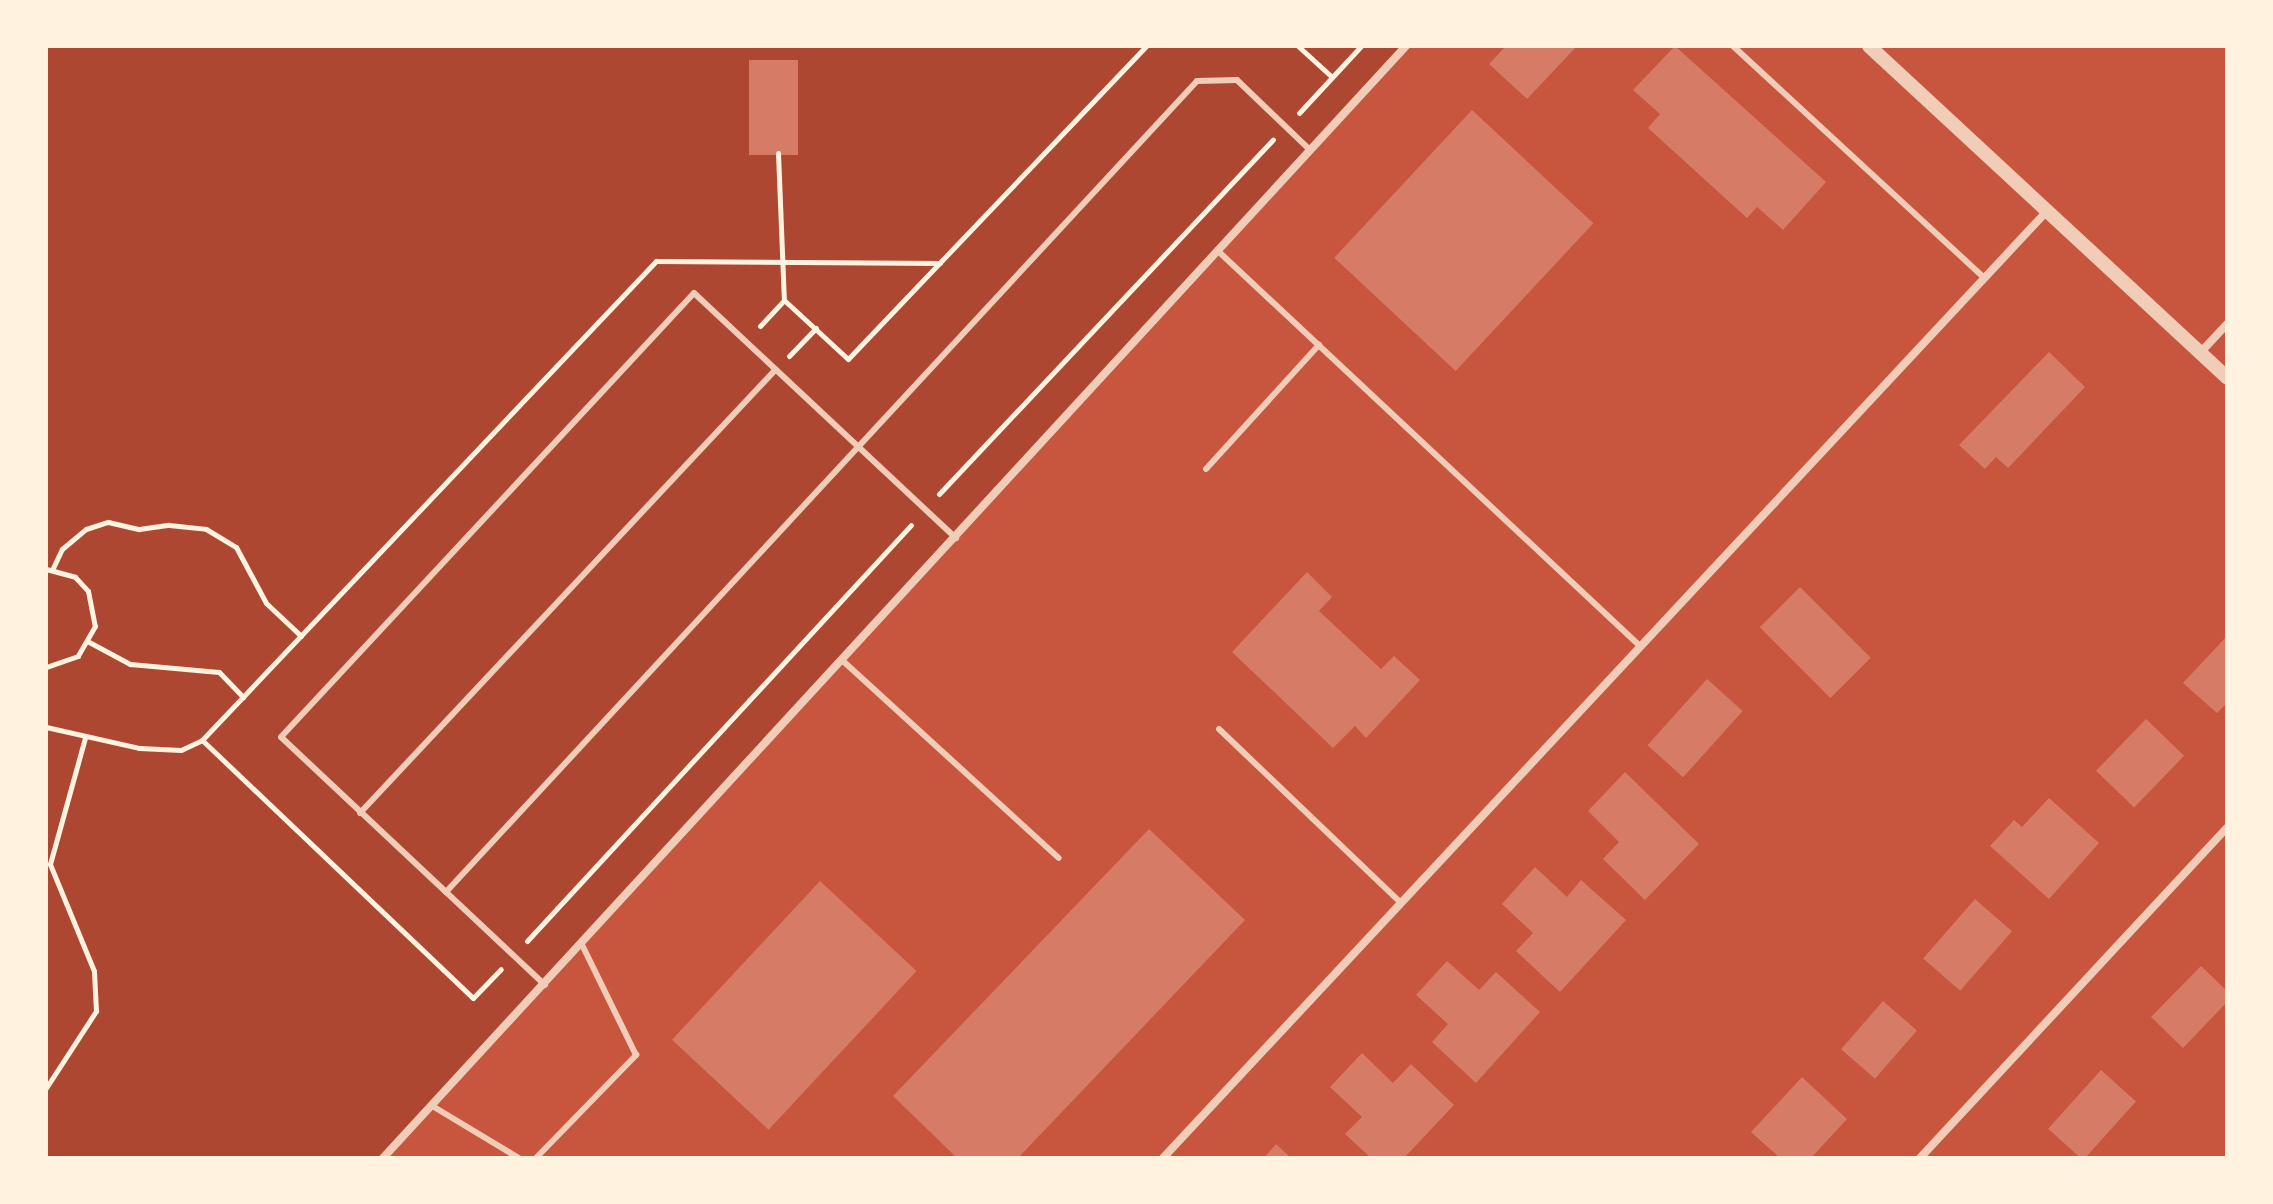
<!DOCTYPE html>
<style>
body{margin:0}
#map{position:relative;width:2273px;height:1204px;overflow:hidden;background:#c8553d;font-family:Commissioner,sans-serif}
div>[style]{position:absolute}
.green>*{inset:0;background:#ae4732}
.building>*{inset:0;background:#d67c66;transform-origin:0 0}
.path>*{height:5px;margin:-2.5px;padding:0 2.5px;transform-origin:2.5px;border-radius:2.5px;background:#fff3e0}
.service>*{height:6px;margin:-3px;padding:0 3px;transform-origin:3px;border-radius:3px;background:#f1ccb7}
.minor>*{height:8px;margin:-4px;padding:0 4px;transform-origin:4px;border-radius:4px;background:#f1ccb7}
.tertiary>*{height:14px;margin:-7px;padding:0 7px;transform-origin:7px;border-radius:7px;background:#f1ccb7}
span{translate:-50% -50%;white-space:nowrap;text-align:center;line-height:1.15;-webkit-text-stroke:6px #fff3e0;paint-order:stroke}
.frame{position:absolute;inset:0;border:48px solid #fff3e0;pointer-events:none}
</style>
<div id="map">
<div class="green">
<div style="clip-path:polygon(46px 46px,1406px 46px,383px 1158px,46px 1158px)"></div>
</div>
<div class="building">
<div style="clip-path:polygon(1506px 46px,1577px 46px,1527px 99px,1489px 64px)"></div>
<div style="clip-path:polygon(1675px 46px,1826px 182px,1783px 230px,1757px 207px,1747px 218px,1648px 128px,1660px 114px,1633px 90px)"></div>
<div style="left:749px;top:60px;width:49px;height:95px"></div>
<div style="left:1472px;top:110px;width:166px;height:202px;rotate:43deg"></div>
<div style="clip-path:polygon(2049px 352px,2085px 387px,2008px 468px,1996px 457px,1985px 469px,1959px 445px)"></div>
<div style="clip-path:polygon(1307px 572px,1332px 597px,1319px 611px,1381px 669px,1394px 656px,1420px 680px,1366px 738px,1355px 726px,1333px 748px,1232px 652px)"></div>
<div style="left:1800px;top:587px;width:100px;height:57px;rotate:45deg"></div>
<div style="clip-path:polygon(2227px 636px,2227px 703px,2217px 713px,2183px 683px)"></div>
<div style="left:1707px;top:679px;width:48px;height:89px;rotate:42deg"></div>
<div style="left:2146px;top:719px;width:53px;height:72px;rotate:44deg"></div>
<div style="clip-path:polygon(1625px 772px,1699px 844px,1645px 900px,1603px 859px,1619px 842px,1588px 811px)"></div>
<div style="clip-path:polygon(2049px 798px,2099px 843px,2049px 899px,1990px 846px,2014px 820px,2022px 827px)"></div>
<div style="clip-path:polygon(1149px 829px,1245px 920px,1018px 1158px,957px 1158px,893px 1096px)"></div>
<div style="clip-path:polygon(1535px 867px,1567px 897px,1581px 880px,1626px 920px,1560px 992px,1516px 951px,1533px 933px,1502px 904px)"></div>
<div style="left:820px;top:881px;width:132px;height:217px;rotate:43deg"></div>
<div style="left:1975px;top:899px;width:49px;height:79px;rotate:41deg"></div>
<div style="clip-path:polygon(1447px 961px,1479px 990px,1496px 972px,1540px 1012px,1476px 1083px,1432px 1042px,1448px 1024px,1416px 995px)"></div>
<div style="clip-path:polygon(2201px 966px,2227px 991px,2227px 1002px,2183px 1048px,2151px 1017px)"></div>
<div style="left:1883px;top:1001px;width:45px;height:64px;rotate:41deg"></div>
<div style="clip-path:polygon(1362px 1053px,1393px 1083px,1411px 1064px,1454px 1105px,1404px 1158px,1371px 1158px,1345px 1134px,1362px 1117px,1330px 1087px)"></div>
<div style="left:2101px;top:1070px;width:47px;height:79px;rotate:42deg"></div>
<div style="clip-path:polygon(1802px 1077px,1847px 1119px,1811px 1158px,1780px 1158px,1751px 1132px)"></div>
<div style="clip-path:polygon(1276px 1144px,1291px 1158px,1264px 1158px)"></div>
</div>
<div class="path">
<div style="left:1298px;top:46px;width:46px;rotate:42.4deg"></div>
<div style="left:1299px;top:113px;width:91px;rotate:-47.2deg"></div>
<div style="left:778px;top:153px;width:147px;rotate:87.7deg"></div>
<div style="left:784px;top:300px;width:87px;rotate:42.7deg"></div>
<div style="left:848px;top:359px;width:432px;rotate:-46.4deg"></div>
<div style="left:760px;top:326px;width:35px;rotate:-47deg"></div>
<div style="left:789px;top:356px;width:39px;rotate:-46deg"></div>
<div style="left:939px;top:494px;width:487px;rotate:-46.7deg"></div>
<div style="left:53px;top:568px;width:21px;rotate:-65deg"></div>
<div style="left:62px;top:549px;width:31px;rotate:-40deg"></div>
<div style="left:86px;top:529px;width:23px;rotate:-18deg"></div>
<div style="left:108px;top:522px;width:32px;rotate:13deg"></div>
<div style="left:139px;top:529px;width:30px;rotate:-8deg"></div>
<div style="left:169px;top:525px;width:37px;rotate:6deg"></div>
<div style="left:206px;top:529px;width:35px;rotate:31deg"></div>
<div style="left:236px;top:547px;width:64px;rotate:61.8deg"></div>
<div style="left:266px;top:603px;width:48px;rotate:43.3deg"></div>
<div style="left:46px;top:569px;width:30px;rotate:15deg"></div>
<div style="left:75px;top:577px;width:19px;rotate:47deg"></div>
<div style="left:88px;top:591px;width:36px;rotate:79deg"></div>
<div style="left:95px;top:626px;width:34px;rotate:120deg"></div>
<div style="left:78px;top:656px;width:34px;rotate:161deg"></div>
<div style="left:89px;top:642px;width:47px;rotate:28.2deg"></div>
<div style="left:130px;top:664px;width:89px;rotate:5.1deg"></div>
<div style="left:219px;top:672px;width:35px;rotate:46deg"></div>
<div style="left:46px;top:727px;width:95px;rotate:12.7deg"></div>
<div style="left:139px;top:748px;width:42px;rotate:2.7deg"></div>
<div style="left:181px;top:750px;width:23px;rotate:-25deg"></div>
<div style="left:202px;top:740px;width:374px;rotate:43.6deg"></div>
<div style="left:473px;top:998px;width:40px;rotate:-46deg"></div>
<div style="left:202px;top:740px;width:660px;rotate:-46.53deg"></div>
<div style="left:656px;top:261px;width:284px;rotate:0.4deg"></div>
<div style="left:527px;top:941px;width:566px;rotate:-47.29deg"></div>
<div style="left:46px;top:1088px;width:92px;rotate:-57deg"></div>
<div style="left:96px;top:1011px;width:40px;rotate:-92.9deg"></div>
<div style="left:94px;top:971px;width:116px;rotate:-112.4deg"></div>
<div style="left:50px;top:864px;width:131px;rotate:-74.5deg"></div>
</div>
<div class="service">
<div style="left:1733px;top:46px;width:342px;rotate:42.7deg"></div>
<div style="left:1218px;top:251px;width:578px;rotate:43.11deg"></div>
<div style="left:1206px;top:469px;width:168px;rotate:-47.7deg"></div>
<div style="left:843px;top:661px;width:292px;rotate:42.4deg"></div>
<div style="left:1219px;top:729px;width:252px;rotate:43.7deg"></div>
<div style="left:360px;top:813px;width:608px;rotate:-46.86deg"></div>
<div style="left:446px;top:892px;width:226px;rotate:-136.8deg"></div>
<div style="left:281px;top:737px;width:606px;rotate:-47.07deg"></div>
<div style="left:694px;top:293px;width:359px;rotate:43.1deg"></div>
<div style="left:545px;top:985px;width:136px;rotate:-136.8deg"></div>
<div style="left:446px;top:892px;width:1105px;rotate:-47.2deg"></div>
<div style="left:1197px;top:81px;width:40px;rotate:-1.4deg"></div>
<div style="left:1237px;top:80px;width:101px;rotate:43.8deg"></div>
<div style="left:434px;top:1107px;width:99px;rotate:31deg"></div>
<div style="left:536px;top:1158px;width:144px;rotate:-45.8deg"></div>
<div style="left:636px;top:1055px;width:123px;rotate:-116.1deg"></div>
</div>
<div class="minor">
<div style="left:2200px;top:353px;width:40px;rotate:-47deg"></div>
<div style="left:383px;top:1158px;width:1511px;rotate:-47.39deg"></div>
<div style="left:1163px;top:1158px;width:1295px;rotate:-46.97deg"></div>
<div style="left:1920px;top:1158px;width:451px;rotate:-47.1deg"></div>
</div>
<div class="tertiary">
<div style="left:1869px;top:46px;width:488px;rotate:42.8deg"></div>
</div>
<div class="frame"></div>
</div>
